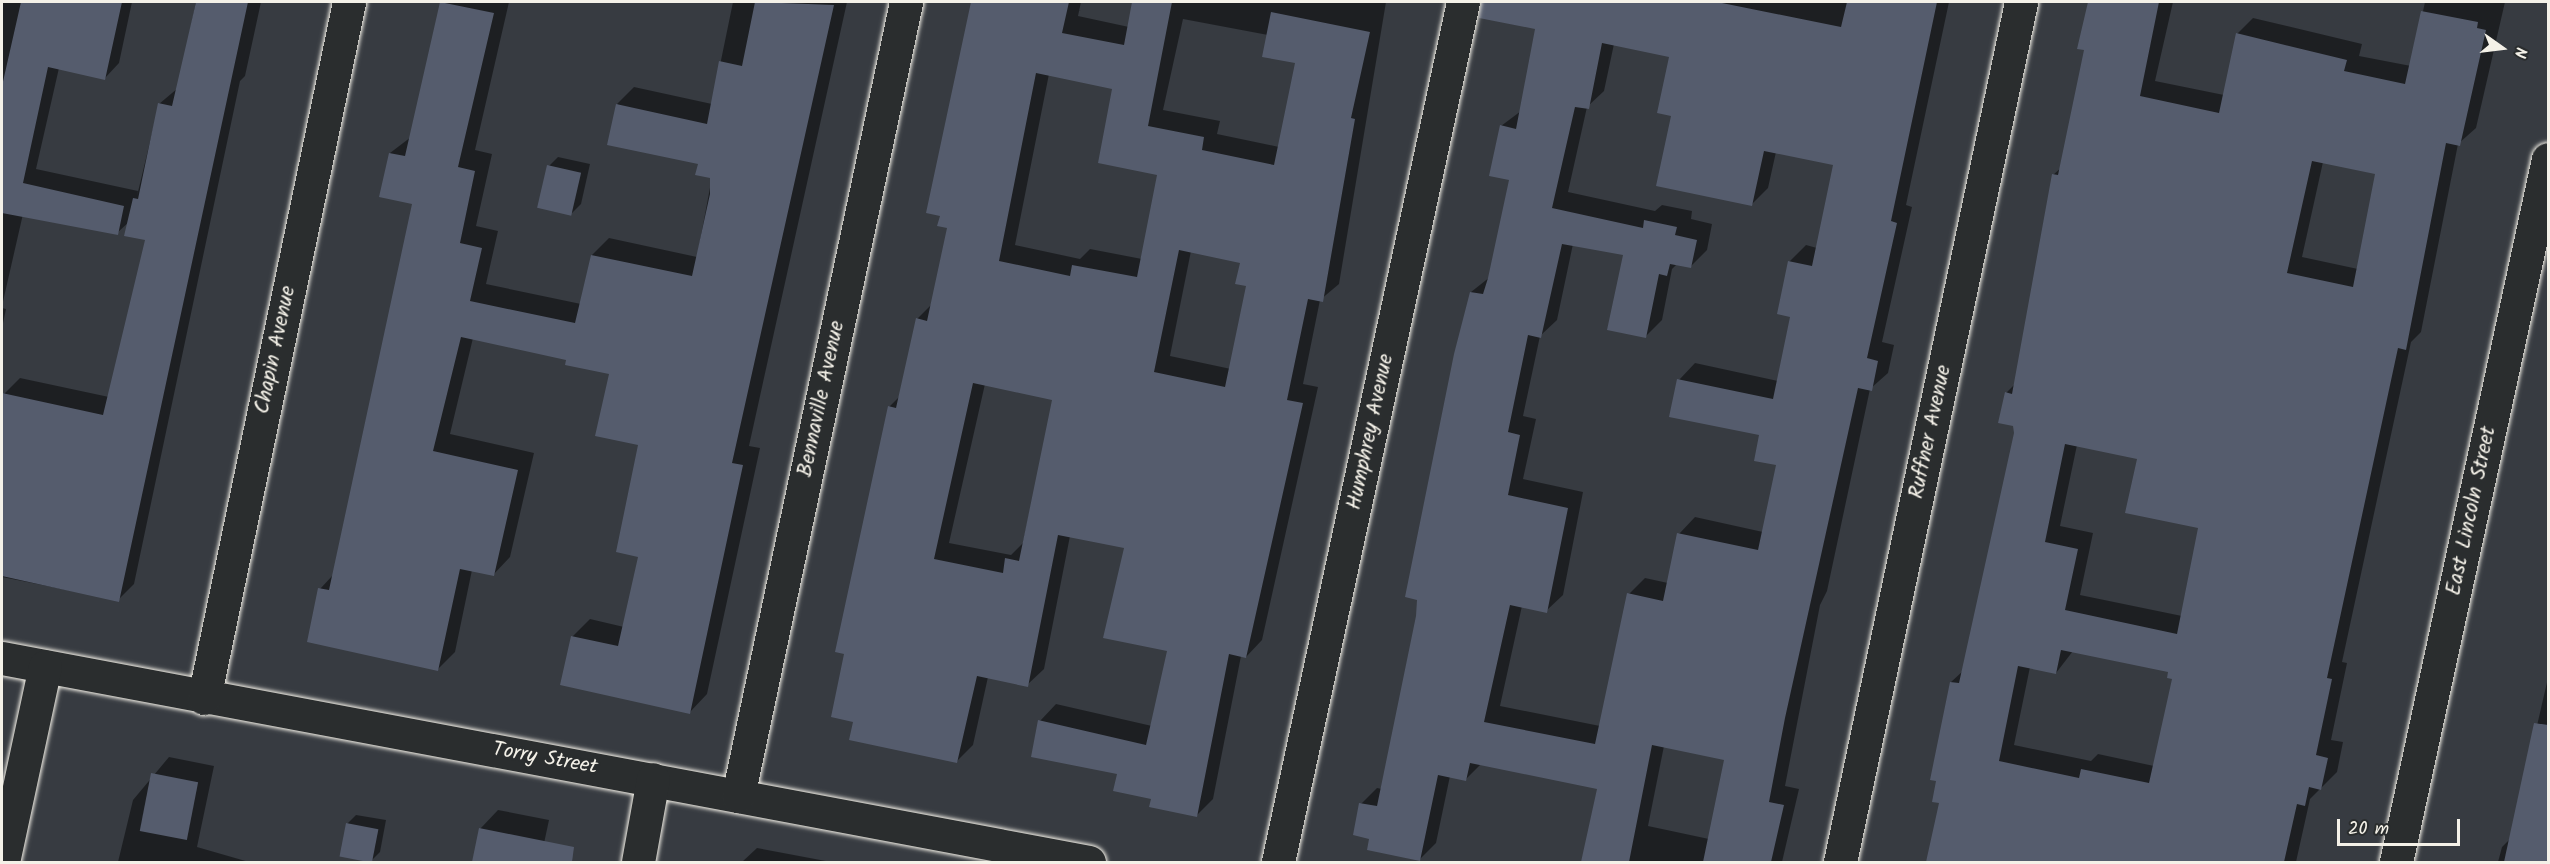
<!DOCTYPE html>
<style>
body{margin:0}
#map{position:relative;width:2550px;height:864px;overflow:hidden;background:#373b41;font-family:Kalam,sans-serif}
div>[style]{position:absolute}
.shadow>*{inset:0;background:#0007}
.building>*{inset:0;background:#555c6d;transform-origin:0 0}
.roads{filter:drop-shadow(0 0 2px #f4f1e8) drop-shadow(0 0 2px #f4f1e8)}
.minor>*{height:33px;margin:-16.5px;padding:0 16.5px;transform-origin:16.5px;border-radius:16.5px;background:#2a2d2e}
span{translate:-50% -50%;white-space:nowrap;text-align:center;line-height:1.15;-webkit-text-stroke:5px #2a2d2e;paint-order:stroke}
.street-label{font-size:21px;color:#f4f1e8}
.frame{position:absolute;inset:0;border:3px solid #f4f1e8;pointer-events:none}
.north{position:absolute;left:2472px;top:18px;width:60px;height:60px;-webkit-text-stroke:4px #2a2d2e;paint-order:stroke;rotate:104deg;font-size:16px;font-weight:700;line-height:24px;text-align:center;color:#f4f1e8}
.north::after{content:'';display:block;margin:auto;width:21px;height:27px;background:#f4f1e8;clip-path:polygon(50% 0,100% 100%,50% 72%,0 100%)}
.scale{position:absolute;left:2337px;top:819px;width:123px;height:27px;box-sizing:border-box;border:3px solid #f4f1e8;border-top:0;padding-left:8px;font-size:18px;line-height:21px;white-space:nowrap;color:#f4f1e8;-webkit-text-stroke:4px #2a2d2e;paint-order:stroke}
</style>
<div id="map">
<div class="shadow">
<div style="clip-path:polygon(2px 2px,132px 2px,119px 63px,105px 78px,59px 68px,36px 169px,138px 191px,137px 196px,159px 104px,178px 88px,196px 2px,261px 2px,245px 76px,240px 81px,134px 584px,118px 600px,2px 577px,4px 394px,20px 378px,109px 397px,147px 239px,129px 222px,117px 233px,23px 214px,2px 306px)"></div>
<div style="clip-path:polygon(442px 2px,509px 2px,475px 150px,492px 154px,476px 226px,498px 231px,486px 284px,581px 304px,592px 255px,609px 238px,697px 257px,712px 177px,699px 163px,617px 104px,634px 87px,712px 104px,733px 2px,847px 2px,749px 446px,760px 448px,707px 694px,690px 712px,572px 637px,590px 619px,624px 627px,640px 556px,640px 444px,611px 373px,568px 358px,473px 338px,450px 434px,534px 453px,510px 557px,493px 575px,472px 570px,455px 652px,438px 669px,320px 589px,333px 575px,414px 203px,390px 153px,411px 137px)"></div>
<div style="clip-path:polygon(evenodd,981px 2px,1081px 2px,1078px 16px,1129px 27px,1135px 2px,1386px 2px,1339px 284px,1320px 300px,1303px 384px,1318px 387px,1262px 640px,1246px 657px,1241px 656px,1213px 799px,1196px 816px,1152px 797px,1040px 721px,1056px 704px,1152px 726px,1169px 649px,1126px 547px,1070px 536px,1044px 669px,1027px 685px,988px 677px,973px 745px,957px 761px,855px 721px,889px 407px,900px 396px,917px 319px,932px 304px,949px 227px,981px 2px,1183px 19px,1268px 35px,1297px 62px,1279px 147px,1217px 134px,1220px 121px,1163px 110px,1183px 19px,981px 2px,1049px 74px,1114px 88px,1159px 173px,1142px 259px,1090px 249px,1080px 259px,1015px 245px,1049px 74px,981px 2px,1191px 251px,1242px 261px,1248px 285px,1231px 369px,1170px 356px,1191px 251px,981px 2px,985px 384px,1054px 399px,1023px 543px,1011px 555px,949px 543px,985px 384px)"></div>
<div style="clip-path:polygon(evenodd,1532px 2px,1949px 2px,1906px 205px,1912px 207px,1882px 342px,1894px 345px,1888px 373px,1870px 389px,1827px 591px,1820px 605px,1785px 786px,1799px 789px,1782px 862px,1582px 862px,1599px 788px,1481px 764px,1466px 779px,1450px 776px,1436px 843px,1420px 859px,1371px 837px,1361px 804px,1377px 788px,1382px 789px,1418px 616px,1471px 292px,1490px 277px,1511px 179px,1501px 126px,1521px 111px,1537px 28px,1527px 26px,1532px 2px,1614px 44px,1671px 56px,1672px 115px,1752px 204px,1768px 188px,1776px 152px,1834px 164px,1817px 248px,1806px 245px,1789px 262px,1792px 316px,1778px 381px,1695px 363px,1679px 380px,1761px 434px,1777px 464px,1763px 532px,1695px 517px,1679px 534px,1668px 583px,1645px 578px,1629px 594px,1600px 726px,1500px 706px,1522px 606px,1546px 611px,1563px 595px,1583px 492px,1523px 479px,1536px 419px,1523px 416px,1540px 336px,1557px 320px,1573px 244px,1625px 254px,1646px 336px,1662px 320px,1672px 269px,1677px 264px,1691px 266px,1707px 250px,1712px 224px,1691px 219px,1692px 211px,1662px 205px,1655px 211px,1568px 192px,1587px 107px,1604px 91px,1614px 44px,1532px 2px,1664px 746px,1726px 758px,1709px 839px,1648px 826px,1664px 746px)"></div>
<div style="clip-path:polygon(evenodd,2090px 2px,2173px 2px,2155px 81px,2224px 95px,2237px 34px,2253px 18px,2362px 44px,2359px 56px,2411px 66px,2425px 2px,2505px 2px,2476px 128px,2458px 144px,2421px 332px,2411px 342px,2342px 662px,2347px 663px,2331px 740px,2343px 742px,2337px 772px,2310px 799px,2296px 862px,1928px 862px,1941px 802px,1951px 682px,1964px 670px,2016px 434px,2006px 393px,2015px 384px,2053px 175px,2062px 167px,2086px 49px,2079px 47px,2090px 2px,2323px 162px,2377px 173px,2358px 269px,2302px 257px,2323px 162px,2090px 2px,2077px 445px,2138px 458px,2199px 527px,2182px 616px,2080px 595px,2093px 533px,2060px 526px,2077px 445px,2090px 2px,2073px 651px,2170px 671px,2174px 678px,2154px 766px,2098px 754px,2091px 761px,2014px 745px,2030px 667px,2056px 673px,2073px 651px)"></div>
<div style="clip-path:polygon(558px 157px,590px 164px,581px 204px,572px 213px,549px 166px)"></div>
<div style="clip-path:polygon(2px 308px,6px 309px,2px 328px)"></div>
<div style="clip-path:polygon(2548px 678px,2548px 862px,2498px 862px,2502px 847px,2511px 838px)"></div>
<div style="clip-path:polygon(169px 757px,214px 766px,197px 847px,249px 862px,118px 862px,133px 800px)"></div>
<div style="clip-path:polygon(498px 810px,549px 820px,540px 862px,473px 862px,480px 829px)"></div>
<div style="clip-path:polygon(356px 815px,386px 820px,380px 852px,371px 861px,347px 824px)"></div>
<div style="clip-path:polygon(757px 848px,831px 862px,742px 862px)"></div>
</div>
<div class="building">
<div style="clip-path:polygon(21px 2px,122px 2px,105px 80px,48px 67px,23px 183px,124px 206px,118px 235px,2px 213px,2px 86px)"></div>
<div style="clip-path:polygon(196px 2px,248px 2px,119px 602px,2px 576px,2px 393px,103px 415px,145px 240px,124px 236px,133px 198px,138px 199px,158px 103px,172px 106px)"></div>
<div style="clip-path:polygon(440px 2px,494px 13px,458px 167px,475px 171px,460px 243px,482px 248px,470px 301px,575px 323px,591px 255px,692px 276px,710px 194px,710px 178px,695px 175px,698px 164px,607px 145px,616px 104px,707px 124px,719px 61px,742px 66px,755px 2px,834px 5px,732px 463px,743px 465px,690px 714px,560px 685px,571px 636px,618px 646px,638px 557px,616px 552px,638px 445px,595px 436px,609px 374px,565px 365px,566px 360px,461px 337px,433px 451px,518px 470px,494px 576px,460px 569px,438px 671px,307px 642px,318px 588px,329px 590px,412px 204px,379px 197px,389px 153px,405px 156px)"></div>
<div style="clip-path:polygon(evenodd,971px 2px,1069px 2px,1062px 33px,1124px 45px,1132px 2px,1172px 2px,1148px 126px,1204px 137px,1202px 150px,1274px 165px,1295px 63px,1262px 57px,1271px 12px,1370px 32px,1351px 118px,1355px 119px,1323px 302px,1308px 299px,1287px 400px,1303px 403px,1295px 439px,1246px 658px,1229px 654px,1197px 817px,1149px 807px,1151px 799px,1113px 791px,1117px 774px,1031px 757px,1038px 720px,1146px 745px,1167px 651px,1103px 638px,1124px 548px,1058px 535px,1028px 687px,977px 676px,957px 763px,849px 740px,853px 722px,831px 717px,844px 654px,835px 652px,888px 406px,896px 408px,916px 318px,927px 321px,947px 228px,937px 226px,940px 216px,926px 213px,971px 2px,1036px 73px,1112px 89px,1098px 163px,1157px 175px,1137px 277px,1072px 265px,1070px 276px,999px 261px,1036px 73px,971px 2px,1179px 250px,1240px 263px,1235px 284px,1246px 286px,1225px 387px,1154px 372px,1179px 250px,971px 2px,973px 383px,1052px 400px,1019px 561px,1005px 558px,1003px 573px,934px 559px,973px 383px)"></div>
<div style="clip-path:polygon(evenodd,1481px 2px,1717px 2px,1841px 27px,1847px 2px,1937px 2px,1891px 221px,1897px 223px,1867px 358px,1878px 361px,1872px 391px,1858px 388px,1785px 718px,1769px 802px,1784px 805px,1771px 862px,1703px 862px,1724px 760px,1652px 745px,1629px 862px,1581px 862px,1597px 789px,1470px 763px,1466px 781px,1438px 775px,1420px 861px,1367px 850px,1369px 839px,1353px 835px,1359px 803px,1377px 806px,1416px 616px,1417px 600px,1405px 597px,1454px 354px,1470px 292px,1483px 294px,1488px 278px,1509px 180px,1489px 176px,1500px 125px,1516px 129px,1535px 29px,1479px 18px,1481px 2px,1602px 43px,1669px 57px,1657px 113px,1671px 116px,1656px 186px,1752px 206px,1764px 151px,1833px 165px,1812px 266px,1788px 261px,1777px 314px,1790px 317px,1773px 399px,1677px 379px,1669px 417px,1759px 435px,1754px 461px,1776px 465px,1758px 550px,1677px 533px,1663px 601px,1627px 593px,1595px 744px,1484px 722px,1510px 605px,1547px 613px,1568px 508px,1508px 495px,1520px 435px,1508px 432px,1528px 335px,1541px 338px,1562px 244px,1623px 255px,1607px 330px,1646px 338px,1659px 274px,1667px 276px,1670px 264px,1691px 268px,1697px 240px,1675px 235px,1677px 227px,1644px 220px,1643px 228px,1552px 208px,1575px 107px,1589px 109px,1602px 43px)"></div>
<div style="clip-path:polygon(evenodd,2088px 2px,2159px 2px,2140px 96px,2219px 113px,2236px 33px,2347px 60px,2344px 71px,2405px 84px,2421px 11px,2478px 22px,2477px 28px,2486px 30px,2460px 146px,2446px 143px,2406px 350px,2398px 348px,2327px 678px,2332px 679px,2316px 755px,2328px 758px,2321px 790px,2309px 787px,2305px 806px,2297px 804px,2284px 862px,1926px 862px,1939px 803px,1932px 802px,1936px 781px,1930px 780px,1950px 682px,1959px 683px,2014px 433px,2013px 426px,1998px 423px,2005px 392px,2012px 394px,2052px 174px,2058px 175px,2084px 50px,2077px 49px,2088px 2px,2312px 161px,2375px 174px,2353px 287px,2287px 273px,2312px 161px,2088px 2px,2065px 444px,2137px 459px,2125px 513px,2198px 528px,2177px 634px,2065px 610px,2078px 549px,2045px 542px,2065px 444px,2088px 2px,2061px 650px,2168px 672px,2167px 678px,2172px 679px,2149px 783px,2081px 769px,2079px 778px,1999px 761px,2018px 666px,2056px 674px,2061px 650px)"></div>
<div style="left:547px;top:165px;width:35px;height:44px;rotate:13deg"></div>
<div style="clip-path:polygon(2534px 723px,2548px 725px,2548px 862px,2504px 862px)"></div>
<div style="left:151px;top:773px;width:48px;height:59px;rotate:11deg"></div>
<div style="left:346px;top:823px;width:33px;height:34px;rotate:11deg"></div>
<div style="clip-path:polygon(479px 828px,574px 847px,572px 862px,472px 862px)"></div>
</div>
<div class="roads">
<div class="minor">
<div style="left:2px;top:658px;width:1106px;rotate:10.63deg"></div>
<div style="left:204px;top:698px;width:711px;rotate:-78.23deg"></div>
<div style="left:738px;top:796px;width:812px;rotate:-78.05deg"></div>
<div style="left:3px;top:862px;width:200px;rotate:-77.9deg"></div>
<div style="left:638px;top:862px;width:84px;rotate:-79.8deg"></div>
<div style="left:1278px;top:862px;width:880px;rotate:-77.86deg"></div>
<div style="left:1840px;top:862px;width:879px;rotate:-78.11deg"></div>
<div style="left:2396px;top:862px;width:719px;rotate:-77.8deg"></div>
</div>
</div>
<div class="street-label">
<span style="left:276px;top:350px;rotate:-78deg">Chapin Avenue</span>
<span style="left:822px;top:399px;rotate:-78deg">Bennaville Avenue</span>
<span style="left:1371px;top:432px;rotate:-78deg">Humphrey Avenue</span>
<span style="left:1931px;top:432px;rotate:-78deg">Ruffner Avenue</span>
<span style="left:2472px;top:511px;rotate:-78deg">East Lincoln Street</span>
<span style="left:545px;top:759px;rotate:10deg">Torry Street</span>
</div>
<div class="frame"></div>
<div class="north">N</div>
<div class="scale">20 m</div>
</div>
